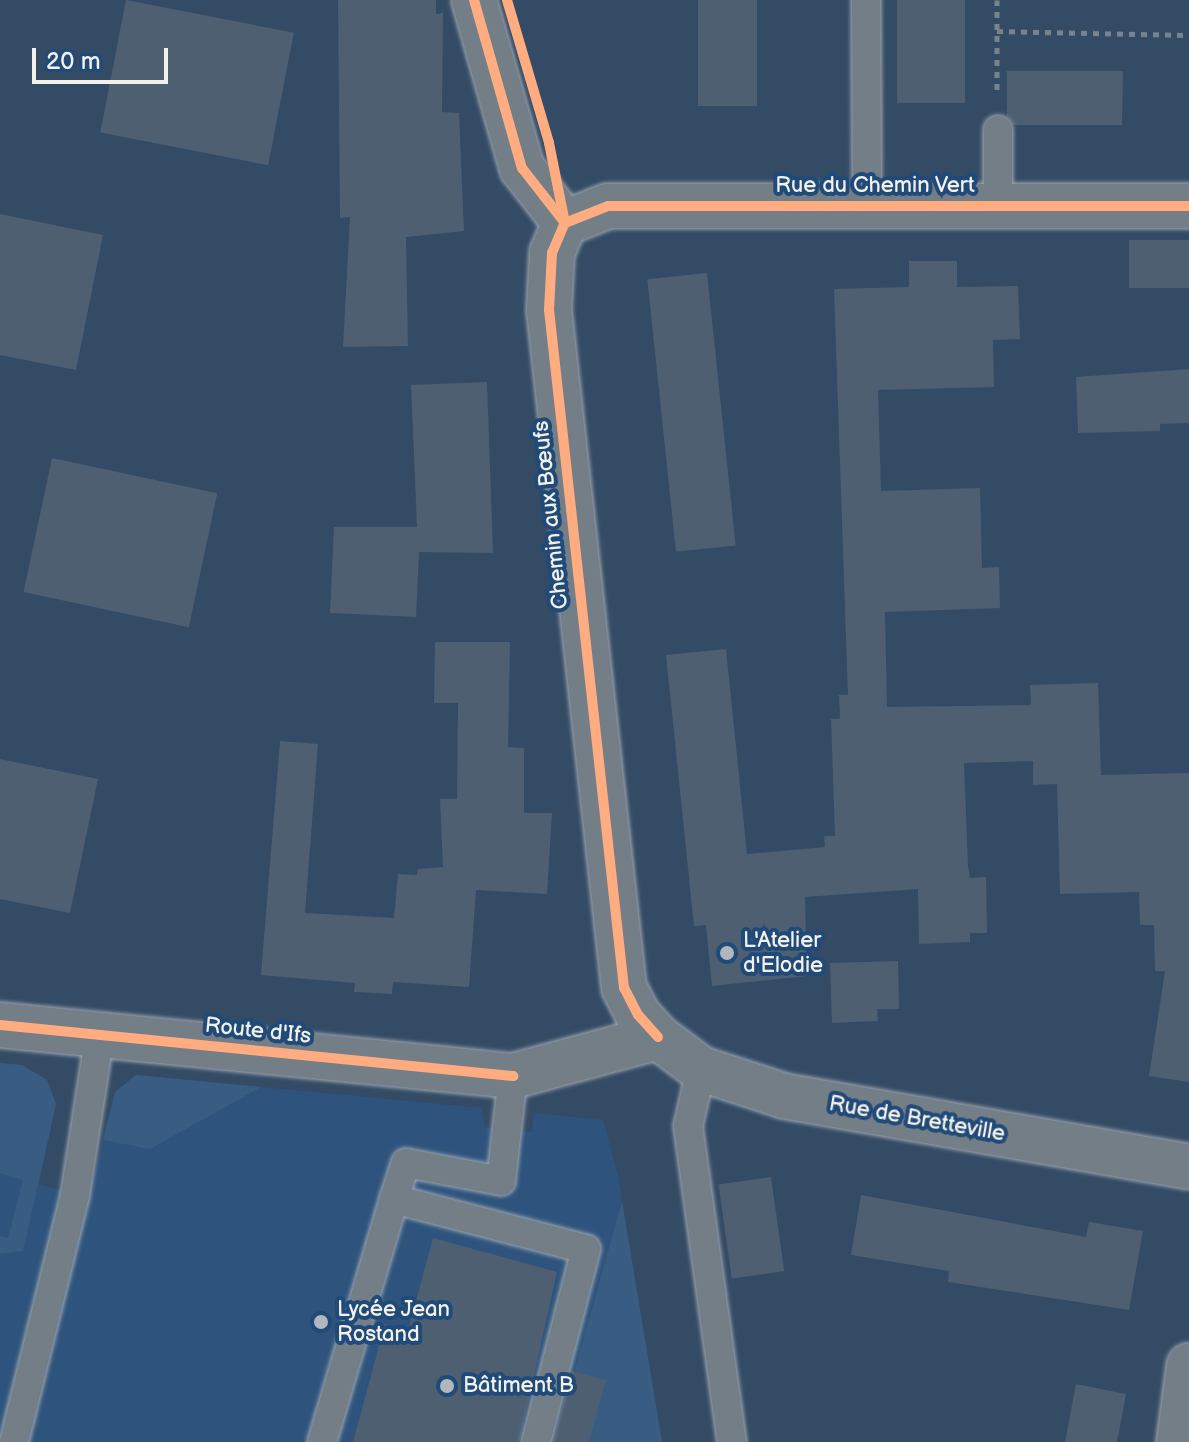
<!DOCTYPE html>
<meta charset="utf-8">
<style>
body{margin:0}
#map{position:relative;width:1189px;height:1442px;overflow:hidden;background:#344b65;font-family:"Balsamiq Sans",sans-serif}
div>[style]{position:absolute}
.built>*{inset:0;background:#2e547d}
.green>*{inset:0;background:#395c83}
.building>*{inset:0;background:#4e5f72;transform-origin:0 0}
.path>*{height:5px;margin-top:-2.5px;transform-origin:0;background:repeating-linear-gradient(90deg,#78838f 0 6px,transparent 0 12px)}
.roads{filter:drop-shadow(0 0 2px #9ba5af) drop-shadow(0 0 2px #9ba5af)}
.service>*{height:28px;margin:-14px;padding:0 14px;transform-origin:14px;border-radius:14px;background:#737e87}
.minor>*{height:44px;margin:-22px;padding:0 22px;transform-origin:22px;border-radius:22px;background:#737e87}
.tertiary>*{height:44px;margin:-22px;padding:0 22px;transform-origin:22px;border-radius:22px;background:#737e87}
.secondary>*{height:44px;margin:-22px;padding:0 22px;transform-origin:22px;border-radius:22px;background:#737e87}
.cycleway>*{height:10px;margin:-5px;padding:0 5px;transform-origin:5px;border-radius:5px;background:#ffac80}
.dots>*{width:22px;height:22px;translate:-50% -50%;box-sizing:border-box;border:4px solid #1f4a7a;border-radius:50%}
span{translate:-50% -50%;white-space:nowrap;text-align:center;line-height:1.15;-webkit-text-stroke:8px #1f4a7a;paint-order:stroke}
.street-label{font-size:22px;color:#f4f1e8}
.poi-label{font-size:22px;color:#f4f1e8}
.left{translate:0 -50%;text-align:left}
.scale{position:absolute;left:32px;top:48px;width:136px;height:36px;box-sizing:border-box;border:4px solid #f4f1e8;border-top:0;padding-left:10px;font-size:24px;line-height:28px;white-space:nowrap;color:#f4f1e8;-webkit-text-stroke:6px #1f4a7a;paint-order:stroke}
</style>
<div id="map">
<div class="built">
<div style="clip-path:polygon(0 1063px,22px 1065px,47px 1080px,56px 1104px,39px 1184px,88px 1198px,115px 1092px,136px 1075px,481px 1108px,485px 1127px,532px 1132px,534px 1113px,603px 1120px,618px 1177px,662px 1442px,0 1442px)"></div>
</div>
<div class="green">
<div style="clip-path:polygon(0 1063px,22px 1065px,47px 1080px,56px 1104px,23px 1251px,0 1254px,0 1236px,8px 1238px,23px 1180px,0 1173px)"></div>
<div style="clip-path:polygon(136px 1075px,261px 1087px,150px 1149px,103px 1140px,115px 1092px)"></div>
<div style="clip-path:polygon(622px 1201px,662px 1442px,555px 1442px)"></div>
</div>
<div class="building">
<div style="left:126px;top:0;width:171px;height:135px;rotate:11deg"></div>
<div style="clip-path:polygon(338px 0,436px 0,436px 14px,443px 13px,442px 112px,459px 113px,464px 231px,406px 237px,408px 346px,343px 347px,350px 217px,340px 218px)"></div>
<div style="left:698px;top:0;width:59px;height:106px"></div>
<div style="left:897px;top:0;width:68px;height:103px"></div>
<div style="clip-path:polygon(1007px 71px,1123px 71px,1122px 125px,1014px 125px,1007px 116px)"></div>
<div style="clip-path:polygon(0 214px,103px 235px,76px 370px,0 355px)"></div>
<div style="left:1129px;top:240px;width:60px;height:48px"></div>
<div style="clip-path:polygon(909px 261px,957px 261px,957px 287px,1018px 286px,1020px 339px,993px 340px,994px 387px,878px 390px,881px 491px,980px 488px,982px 568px,999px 567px,1000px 608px,885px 612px,887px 707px,1031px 705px,1030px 685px,1098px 683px,1101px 775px,1189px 773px,1189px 1082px,1149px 1076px,1165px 971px,1155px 971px,1154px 925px,1140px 925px,1139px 892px,1060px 894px,1057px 784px,1033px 785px,1033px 761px,964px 763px,968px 866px,970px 878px,986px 877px,987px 933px,970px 933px,970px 942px,919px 944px,918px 889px,805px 897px,807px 976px,712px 986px,706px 925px,694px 926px,666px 655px,726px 649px,747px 854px,825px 847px,824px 836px,835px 836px,831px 719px,840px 719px,839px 695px,848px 695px,834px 289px,909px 287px)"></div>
<div style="left:707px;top:273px;width:274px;height:60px;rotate:84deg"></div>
<div style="clip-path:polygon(1189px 369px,1189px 423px,1160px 424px,1160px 431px,1078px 433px,1076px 377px)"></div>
<div style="clip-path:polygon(487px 382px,493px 553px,419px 552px,416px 617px,330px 613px,334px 527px,417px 527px,411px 385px)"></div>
<div style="left:52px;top:458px;width:169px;height:137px;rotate:12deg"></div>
<div style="clip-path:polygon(435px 642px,510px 642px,508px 747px,524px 748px,524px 813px,552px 813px,547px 894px,476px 890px,469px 987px,393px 982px,392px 994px,354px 992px,355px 983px,261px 975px,280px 741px,318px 744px,305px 913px,394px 918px,398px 874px,417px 875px,418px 869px,443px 867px,440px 799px,457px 799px,458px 703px,434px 703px)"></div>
<div style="clip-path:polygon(0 759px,98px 779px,70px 913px,0 899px)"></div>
<div style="clip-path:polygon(898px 961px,899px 1009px,877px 1009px,878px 1021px,832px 1023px,830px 963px)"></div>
<div style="left:771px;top:1177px;width:95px;height:53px;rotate:82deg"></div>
<div style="clip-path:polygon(861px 1195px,1086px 1237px,1089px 1222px,1143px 1231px,1129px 1310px,948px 1282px,949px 1271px,851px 1255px)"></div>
<div style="clip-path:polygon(433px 1238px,557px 1272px,519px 1442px,353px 1442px,385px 1324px,408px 1331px)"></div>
<div style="left:572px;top:1371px;width:35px;height:73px;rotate:15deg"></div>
<div style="clip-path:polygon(1076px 1384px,1126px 1394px,1117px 1442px,1065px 1442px)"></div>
</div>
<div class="path">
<div style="left:997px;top:0;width:93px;rotate:90deg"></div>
<div style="left:997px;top:31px;width:192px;rotate:1.2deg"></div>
</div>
<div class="roads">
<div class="service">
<div style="left:866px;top:0;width:205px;rotate:89.7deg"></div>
<div style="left:998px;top:130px;width:76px;rotate:90deg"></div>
<div style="left:701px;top:1069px;width:58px;rotate:102.8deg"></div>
<div style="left:688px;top:1126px;width:319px;rotate:82.1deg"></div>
<div style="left:394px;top:1199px;width:38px;rotate:-72deg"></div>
<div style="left:406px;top:1163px;width:97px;rotate:10.7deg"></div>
<div style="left:501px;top:1181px;width:106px;rotate:-83.5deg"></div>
<div style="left:14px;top:1442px;width:254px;rotate:-76.1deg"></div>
<div style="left:75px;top:1195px;width:163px;rotate:-81.2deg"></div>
<div style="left:322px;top:1442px;width:253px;rotate:-73.5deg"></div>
<div style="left:394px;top:1199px;width:198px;rotate:14.6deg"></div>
<div style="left:586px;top:1249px;width:199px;rotate:104.5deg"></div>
</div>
<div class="minor">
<div style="left:1179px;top:1442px;width:77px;rotate:-82.5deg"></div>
</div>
<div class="tertiary">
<div style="left:474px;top:0;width:175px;rotate:74.1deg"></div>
<div style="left:522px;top:168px;width:70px;rotate:52deg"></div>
<div style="left:658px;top:1037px;width:30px;rotate:-132deg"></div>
<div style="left:638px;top:1015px;width:30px;rotate:-117deg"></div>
<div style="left:624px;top:988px;width:682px;rotate:-96.31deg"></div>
<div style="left:549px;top:310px;width:57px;rotate:-87deg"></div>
<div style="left:552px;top:253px;width:33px;rotate:-67deg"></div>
<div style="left:565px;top:223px;width:46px;rotate:-21.6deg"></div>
<div style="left:608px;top:206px;width:581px"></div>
</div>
<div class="secondary">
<div style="left:0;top:1025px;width:516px;rotate:5.68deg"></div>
<div style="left:513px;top:1076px;width:150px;rotate:-15.1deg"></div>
<div style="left:658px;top:1037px;width:54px;rotate:36.7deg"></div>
<div style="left:701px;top:1069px;width:87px;rotate:18deg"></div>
<div style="left:784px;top:1096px;width:411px;rotate:9.9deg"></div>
</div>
</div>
<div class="cycleway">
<div style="left:474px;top:0;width:175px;rotate:74.1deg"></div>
<div style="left:522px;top:168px;width:70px;rotate:52deg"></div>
<div style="left:507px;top:0;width:149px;rotate:73.6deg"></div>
<div style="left:549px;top:143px;width:82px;rotate:78.7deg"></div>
<div style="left:0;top:1025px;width:516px;rotate:5.68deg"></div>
<div style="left:658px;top:1037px;width:30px;rotate:-132deg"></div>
<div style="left:638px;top:1015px;width:30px;rotate:-117deg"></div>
<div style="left:624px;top:988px;width:682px;rotate:-96.31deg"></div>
<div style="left:549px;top:310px;width:57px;rotate:-87deg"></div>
<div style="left:552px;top:253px;width:33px;rotate:-67deg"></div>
<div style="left:565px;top:223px;width:46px;rotate:-21.6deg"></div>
<div style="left:608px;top:206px;width:581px"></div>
</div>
<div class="dots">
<div style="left:727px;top:953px;background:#b1b7ba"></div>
<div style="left:321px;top:1322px;background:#b1b7ba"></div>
<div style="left:447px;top:1386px;background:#b1b7ba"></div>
</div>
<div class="street-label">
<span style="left:875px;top:186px">Rue du Chemin Vert</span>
<span style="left:551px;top:515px;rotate:-96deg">Chemin aux Bœufs</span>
<span style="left:258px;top:1031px;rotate:6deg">Route d'Ifs</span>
<span style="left:917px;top:1119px;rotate:10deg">Rue de Bretteville</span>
</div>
<div class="poi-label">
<span class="left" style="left:743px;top:953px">L'Atelier<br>d'Elodie</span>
<span class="left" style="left:337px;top:1322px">Lycée Jean<br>Rostand</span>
<span class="left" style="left:463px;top:1386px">Bâtiment B</span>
</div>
<div class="scale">20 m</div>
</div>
